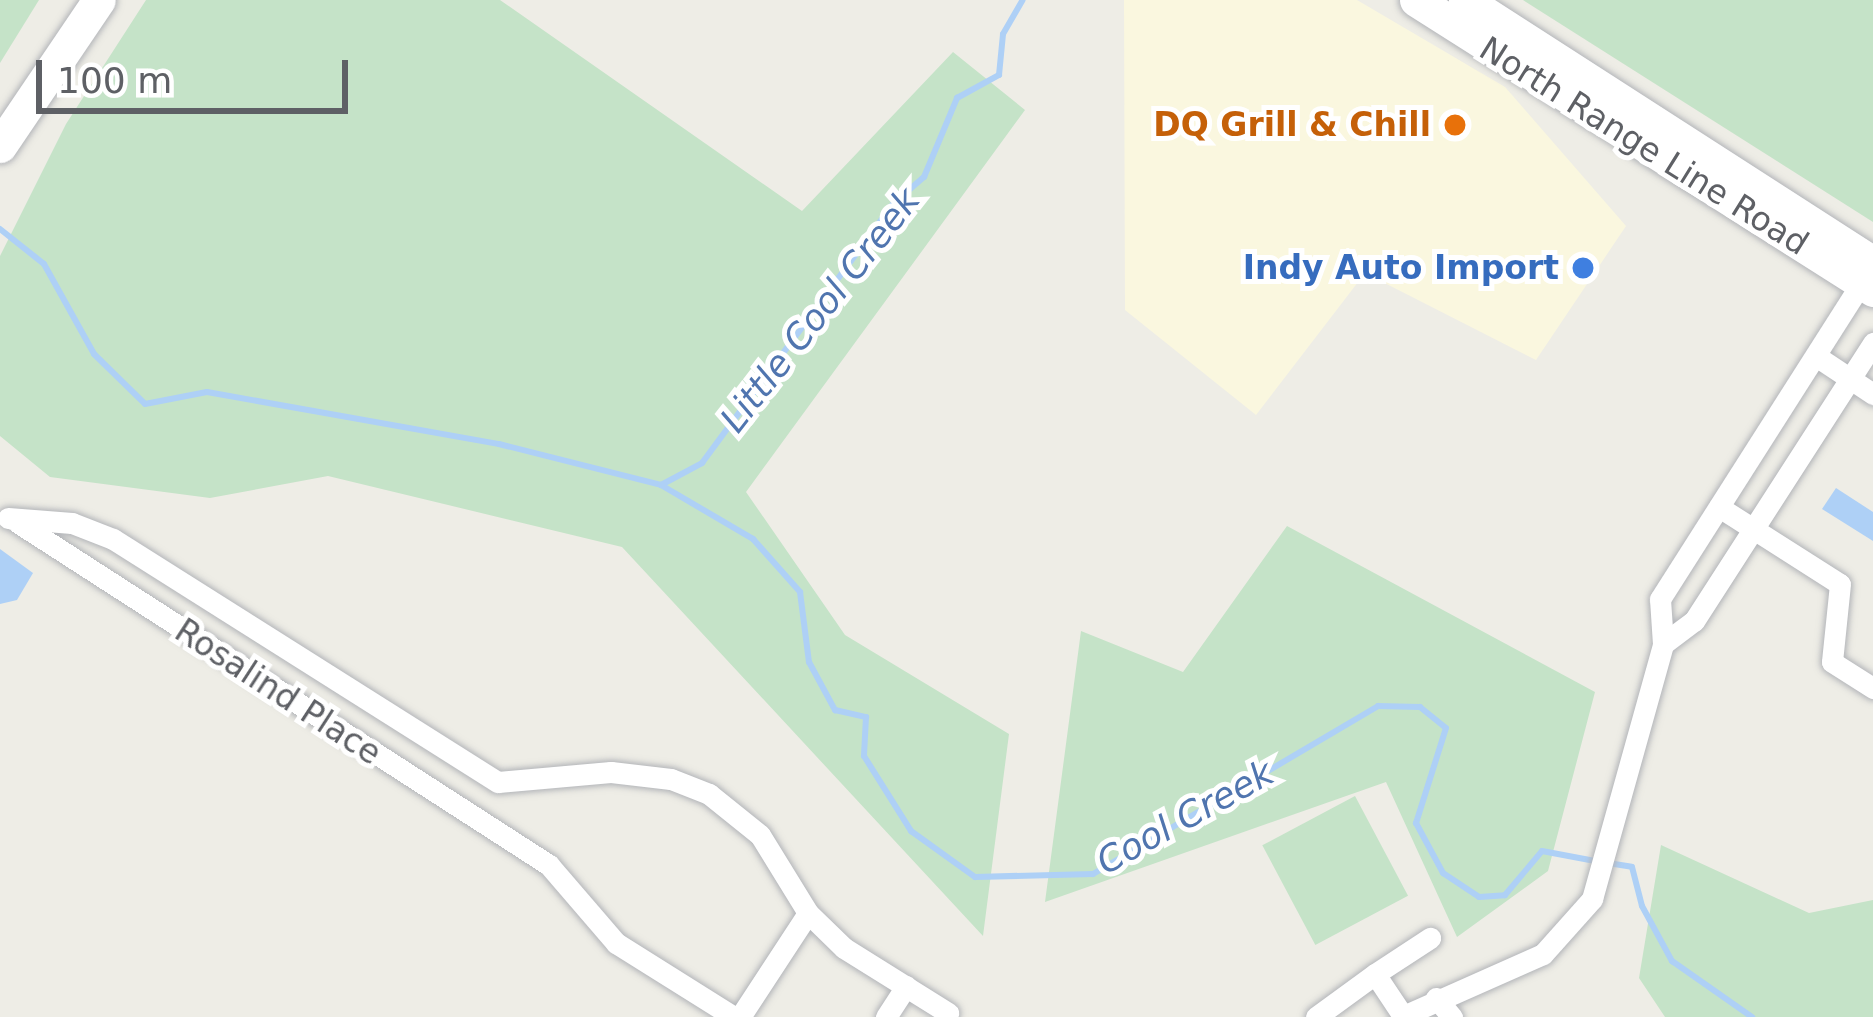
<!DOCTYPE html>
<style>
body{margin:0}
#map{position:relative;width:1873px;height:1017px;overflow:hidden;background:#eeede6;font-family:"DejaVu Sans",sans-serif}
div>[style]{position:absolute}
.commercial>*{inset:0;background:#faf7df}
.green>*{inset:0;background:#c5e3c8;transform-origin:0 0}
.water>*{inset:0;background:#aed0f6}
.stream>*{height:6px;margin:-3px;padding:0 3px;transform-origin:3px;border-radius:3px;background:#aed0f6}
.roads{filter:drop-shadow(0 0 3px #b3b5b9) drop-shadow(0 0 3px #b3b5b9)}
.street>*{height:21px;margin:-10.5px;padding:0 10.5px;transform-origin:10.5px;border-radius:10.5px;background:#fff}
.secondary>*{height:33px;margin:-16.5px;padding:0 16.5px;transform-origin:16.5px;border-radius:16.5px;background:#fff}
.dots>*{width:33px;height:33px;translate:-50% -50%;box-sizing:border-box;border:6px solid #fff;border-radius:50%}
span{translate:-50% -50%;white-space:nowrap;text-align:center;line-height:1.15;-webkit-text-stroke:10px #fff;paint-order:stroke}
.food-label{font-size:33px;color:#c56008;font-weight:700}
.right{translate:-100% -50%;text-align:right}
.street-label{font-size:33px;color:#5e6065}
.shop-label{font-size:33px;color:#366cbe;font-weight:700}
.water-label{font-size:36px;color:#5075af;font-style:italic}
.scale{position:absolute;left:36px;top:60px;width:312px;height:54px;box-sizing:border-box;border:6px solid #5e6065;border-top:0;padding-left:15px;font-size:36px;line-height:42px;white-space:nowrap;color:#5e6065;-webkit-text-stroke:9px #fff;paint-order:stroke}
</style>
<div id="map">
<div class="commercial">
<div style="clip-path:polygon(1124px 0,1357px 0,1505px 87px,1626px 226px,1536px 360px,1365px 273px,1256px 415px,1125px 310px)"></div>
</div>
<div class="green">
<div style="clip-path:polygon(0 0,39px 0,0 63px)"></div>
<div style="clip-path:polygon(146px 0,500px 0,802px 211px,953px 52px,1025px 110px,746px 492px,845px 635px,1009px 734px,983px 936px,622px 547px,328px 476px,210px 498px,50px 477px,0 436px,0 256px,66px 124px)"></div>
<div style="clip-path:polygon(1523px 0,1873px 0,1873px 222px)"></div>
<div style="clip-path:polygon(1287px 526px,1595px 692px,1548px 871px,1457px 937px,1386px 782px,1045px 902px,1081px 631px,1183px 672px)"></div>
<div style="left:1355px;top:796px;width:113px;height:105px;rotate:62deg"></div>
<div style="clip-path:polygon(1661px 845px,1809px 913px,1873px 900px,1873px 1017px,1665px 1017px,1639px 978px)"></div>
</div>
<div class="water">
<div style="clip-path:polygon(1836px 488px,1873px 512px,1873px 541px,1822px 509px)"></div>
<div style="clip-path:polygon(0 549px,33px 573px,17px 600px,0 604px)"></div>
</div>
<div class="stream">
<div style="left:0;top:229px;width:56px;rotate:38.5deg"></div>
<div style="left:44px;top:264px;width:103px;rotate:60.9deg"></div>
<div style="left:94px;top:354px;width:71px;rotate:44.4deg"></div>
<div style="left:145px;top:404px;width:63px;rotate:-11deg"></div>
<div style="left:207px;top:392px;width:297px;rotate:10.1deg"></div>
<div style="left:499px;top:444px;width:167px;rotate:14.2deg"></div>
<div style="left:661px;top:485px;width:107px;rotate:30.4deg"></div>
<div style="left:753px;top:539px;width:71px;rotate:48.4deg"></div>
<div style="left:800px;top:592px;width:71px;rotate:82.7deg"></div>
<div style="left:809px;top:662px;width:55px;rotate:61.6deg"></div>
<div style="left:835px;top:710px;width:32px;rotate:13deg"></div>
<div style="left:866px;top:717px;width:39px;rotate:93deg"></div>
<div style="left:864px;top:756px;width:89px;rotate:57.9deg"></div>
<div style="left:911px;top:831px;width:79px;rotate:35.7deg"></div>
<div style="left:975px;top:877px;width:118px;rotate:-1.5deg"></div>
<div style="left:1093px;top:874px;width:331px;rotate:-30.5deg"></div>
<div style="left:1378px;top:706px;width:42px;rotate:1.4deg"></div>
<div style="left:1420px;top:707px;width:33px;rotate:39deg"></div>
<div style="left:1446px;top:728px;width:100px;rotate:107.5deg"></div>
<div style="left:1416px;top:823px;width:57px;rotate:61.6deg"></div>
<div style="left:1443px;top:873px;width:43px;rotate:33.7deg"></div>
<div style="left:1479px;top:897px;width:26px;rotate:-4deg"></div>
<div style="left:1505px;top:895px;width:57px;rotate:-49.9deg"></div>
<div style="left:1542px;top:851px;width:54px;rotate:10.7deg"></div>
<div style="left:661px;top:485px;width:47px;rotate:-28.2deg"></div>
<div style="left:702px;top:463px;width:323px;rotate:-53.6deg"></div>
<div style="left:894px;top:203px;width:40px;rotate:-41deg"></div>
<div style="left:924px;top:177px;width:86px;rotate:-67.3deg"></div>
<div style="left:957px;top:98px;width:48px;rotate:-28.7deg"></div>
<div style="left:999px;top:75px;width:41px;rotate:-84.4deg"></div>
<div style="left:1003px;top:34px;width:39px;rotate:-60deg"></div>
<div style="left:1608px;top:863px;width:24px;rotate:9deg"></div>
<div style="left:1632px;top:867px;width:40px;rotate:75.6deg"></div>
<div style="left:1642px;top:906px;width:63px;rotate:61.4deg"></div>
<div style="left:1672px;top:961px;width:98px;rotate:35deg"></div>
</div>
<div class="roads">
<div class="street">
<div style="left:1816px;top:356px;width:69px;rotate:33.7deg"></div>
<div style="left:1719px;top:507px;width:143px;rotate:32.5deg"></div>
<div style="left:1840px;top:584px;width:78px;rotate:95.9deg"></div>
<div style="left:1832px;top:662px;width:49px;rotate:32.4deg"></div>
<div style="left:8px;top:518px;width:64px;rotate:4.5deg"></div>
<div style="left:72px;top:523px;width:44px;rotate:21.3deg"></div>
<div style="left:113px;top:539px;width:455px;rotate:32.3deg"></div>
<div style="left:498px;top:782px;width:113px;rotate:-5.1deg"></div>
<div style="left:611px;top:772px;width:60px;rotate:6.7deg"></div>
<div style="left:671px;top:779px;width:41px;rotate:21.5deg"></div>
<div style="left:709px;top:794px;width:65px;rotate:38.8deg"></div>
<div style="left:760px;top:835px;width:92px;rotate:58.4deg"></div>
<div style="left:808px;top:913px;width:50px;rotate:44.2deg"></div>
<div style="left:844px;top:948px;width:123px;rotate:32deg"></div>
<div style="left:17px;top:522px;width:633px;rotate:32.81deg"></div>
<div style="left:549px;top:865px;width:103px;rotate:49.3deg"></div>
<div style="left:616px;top:943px;width:139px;rotate:32.1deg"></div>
<div style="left:1663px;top:644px;width:39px;rotate:-37deg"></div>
<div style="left:1694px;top:621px;width:331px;rotate:-57.2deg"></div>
<div style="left:1375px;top:974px;width:66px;rotate:-33.2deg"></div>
<div style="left:1436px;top:998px;width:25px;rotate:50deg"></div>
<div style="left:740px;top:1017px;width:124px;rotate:-56.8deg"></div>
<div style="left:886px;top:1017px;width:37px;rotate:-57deg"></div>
<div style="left:1316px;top:1017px;width:73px;rotate:-36.1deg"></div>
<div style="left:1375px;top:974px;width:50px;rotate:56.3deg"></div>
<div style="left:1401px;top:1017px;width:155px;rotate:-23.9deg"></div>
<div style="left:1543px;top:954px;width:74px;rotate:-48.3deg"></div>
<div style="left:1592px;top:899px;width:265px;rotate:-74.4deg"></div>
<div style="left:1663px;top:644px;width:45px;rotate:-93.8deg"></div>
<div style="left:1660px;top:599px;width:383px;rotate:-57.5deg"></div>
</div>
<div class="secondary">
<div style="left:1416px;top:0;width:541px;rotate:32.4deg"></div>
<div style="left:1465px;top:0;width:485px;rotate:32.8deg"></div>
<div style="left:0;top:146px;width:176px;rotate:-55.9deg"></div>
</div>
</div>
<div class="dots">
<div style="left:1455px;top:125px;background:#e8710a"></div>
<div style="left:1583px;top:268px;background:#3f7fe0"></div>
</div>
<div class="food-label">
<span class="right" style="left:1431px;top:125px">DQ Grill &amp; Chill</span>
</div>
<div class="street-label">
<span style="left:1644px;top:146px;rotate:32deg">North Range Line Road</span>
<span style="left:278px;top:692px;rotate:33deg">Rosalind Place</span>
</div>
<div class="shop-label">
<span class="right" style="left:1559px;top:268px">Indy Auto Import</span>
</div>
<div class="water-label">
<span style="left:820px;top:310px;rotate:-52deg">Little Cool Creek</span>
<span style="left:1185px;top:817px;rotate:-29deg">Cool Creek</span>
</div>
<div class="scale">100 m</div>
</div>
